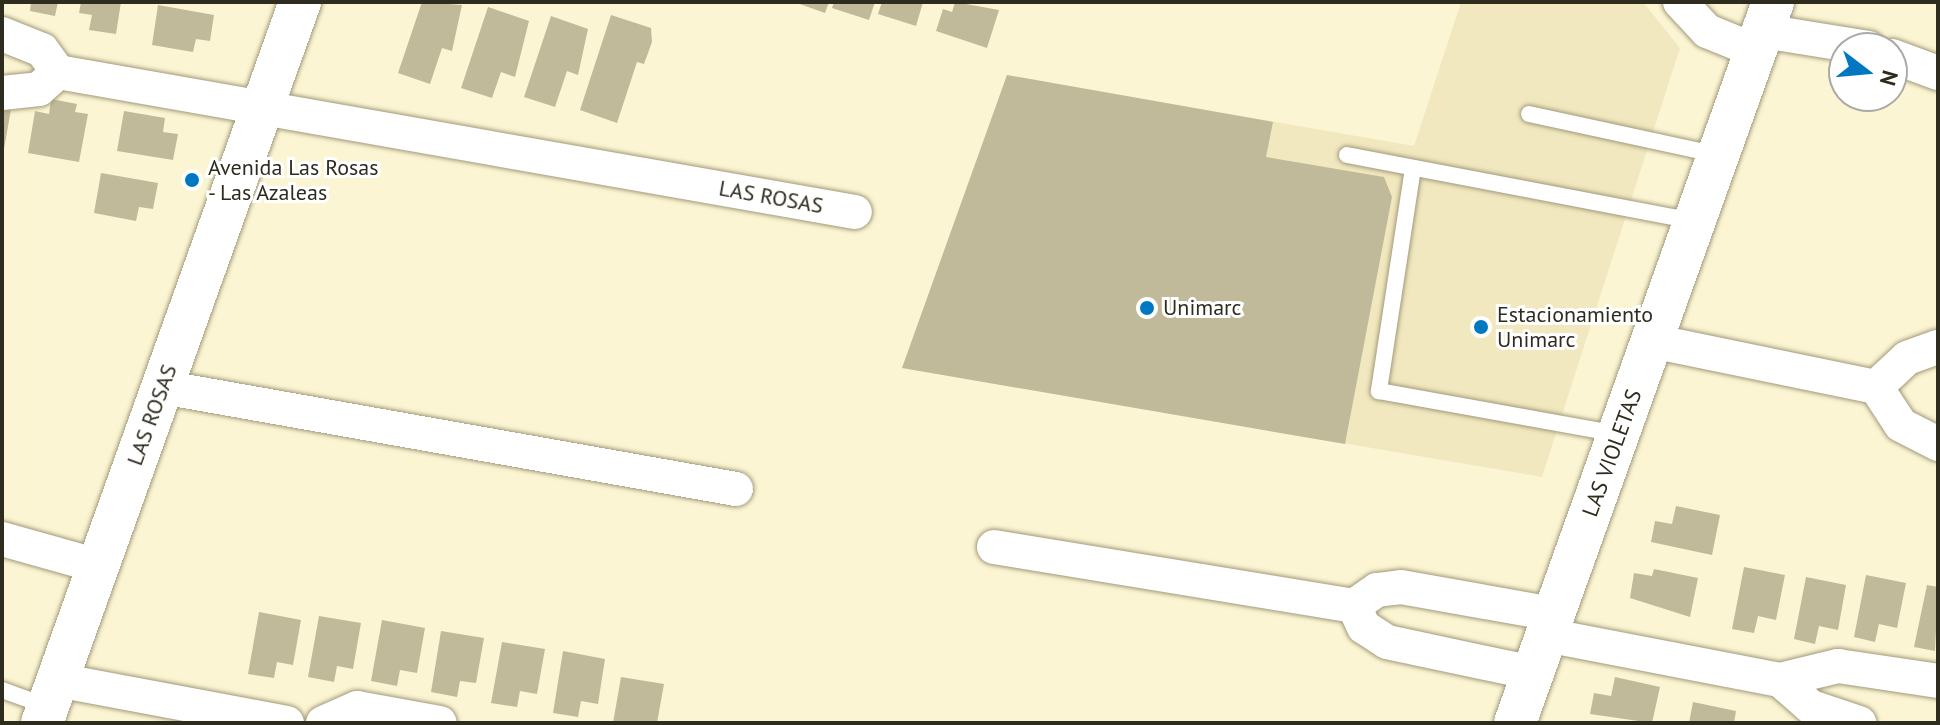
<!DOCTYPE html>
<style>
body{margin:0}
#map{position:relative;width:1940px;height:725px;overflow:hidden;background:#fcf5d3;font-family:"PT Sans",sans-serif}
div>[style]{position:absolute}
.built>*{inset:0;background:#f1e8bf}
.building>*{inset:0;background:#c1ba9a}
.roads{filter:drop-shadow(0 0 2px #a19a7b) drop-shadow(0 0 2px #a19a7b)}
.service>*{height:16px;margin:-8px;padding:0 8px;transform-origin:8px;border-radius:8px;background:#fff}
.minor>*{height:34px;margin:-17px;padding:0 17px;transform-origin:17px;border-radius:17px;background:#fff}
.tertiary>*{height:42px;margin:-21px;padding:0 21px;transform-origin:21px;border-radius:21px;background:#fff}
.dots>*{width:22px;height:22px;translate:-50% -50%;box-sizing:border-box;border:4px solid #fff;border-radius:50%}
span{translate:-50% -50%;white-space:nowrap;text-align:center;line-height:1.15;-webkit-text-stroke:6px #fff;paint-order:stroke}
.poi-label{font-size:22px;color:#2e2b1f}
.left{translate:0 -50%;text-align:left}
.street-label{font-size:22px;color:#2e2b1f}
.frame{position:absolute;inset:0;border:4px solid #2e2b1f;pointer-events:none}
.north{position:absolute;left:1828px;top:32px;width:80px;height:80px;box-sizing:border-box;background:#fff;border:2px solid #abaaa5;border-radius:50%;rotate:106deg;font-size:22px;font-weight:700;line-height:32px;text-align:center;color:#2e2b1f}
.north::after{content:'';display:block;margin:auto;width:28px;height:36px;background:#0078c1;clip-path:polygon(50% 0,100% 100%,50% 72%,0 100%)}
</style>
<div id="map">
<div class="built">
<div style="clip-path:polygon(1461px 2px,1643px 2px,1680px 48px,1542px 477px,902px 368px,1007px 75px,1414px 146px)"></div>
</div>
<div class="building">
<div style="clip-path:polygon(31px 2px,58px 2px,55px 16px,30px 11px)"></div>
<div style="clip-path:polygon(81px 2px,121px 2px,116px 34px,89px 30px,92px 15px,79px 13px)"></div>
<div style="clip-path:polygon(422px 2px,462px 5px,452px 51px,442px 48px,430px 84px,398px 73px)"></div>
<div style="clip-path:polygon(794px 2px,829px 2px,825px 13px)"></div>
<div style="clip-path:polygon(834px 2px,875px 2px,869px 20px,832px 8px)"></div>
<div style="clip-path:polygon(882px 2px,923px 2px,916px 26px,878px 14px)"></div>
<div style="clip-path:polygon(955px 2px,999px 10px,987px 48px,936px 31px,943px 9px,952px 12px)"></div>
<div style="clip-path:polygon(158px 5px,214px 15px,210px 41px,196px 39px,193px 52px,152px 45px)"></div>
<div style="clip-path:polygon(488px 7px,529px 21px,515px 77px,501px 72px,492px 98px,461px 88px)"></div>
<div style="clip-path:polygon(611px 15px,651px 28px,652px 42px,644px 64px,637px 62px,617px 123px,580px 110px)"></div>
<div style="clip-path:polygon(551px 16px,588px 29px,578px 75px,567px 71px,555px 107px,524px 97px)"></div>
<div style="clip-path:polygon(1007px 75px,1273px 122px,1266px 157px,1384px 177px,1392px 197px,1345px 444px,902px 368px)"></div>
<div style="clip-path:polygon(51px 99px,77px 104px,75px 112px,88px 114px,79px 162px,28px 153px,35px 111px,49px 114px)"></div>
<div style="clip-path:polygon(2px 107px,11px 109px,4px 149px,2px 149px)"></div>
<div style="clip-path:polygon(124px 111px,165px 118px,163px 132px,178px 134px,173px 160px,117px 151px)"></div>
<div style="clip-path:polygon(101px 173px,158px 183px,153px 209px,139px 207px,136px 221px,94px 213px)"></div>
<div style="clip-path:polygon(1676px 506px,1720px 515px,1712px 555px,1651px 542px,1655px 521px,1672px 524px)"></div>
<div style="clip-path:polygon(1744px 567px,1785px 575px,1776px 620px,1758px 616px,1754px 633px,1732px 629px)"></div>
<div style="clip-path:polygon(1654px 569px,1698px 578px,1690px 617px,1630px 598px,1634px 573px,1652px 576px)"></div>
<div style="clip-path:polygon(1866px 575px,1906px 583px,1897px 628px,1879px 624px,1875px 642px,1854px 637px)"></div>
<div style="clip-path:polygon(1806px 577px,1846px 585px,1838px 630px,1819px 626px,1815px 644px,1794px 639px)"></div>
<div style="clip-path:polygon(1927px 585px,1938px 587px,1935px 651px,1914px 647px)"></div>
<div style="clip-path:polygon(259px 612px,301px 620px,293px 665px,277px 662px,274px 678px,248px 674px)"></div>
<div style="clip-path:polygon(319px 616px,361px 623px,353px 669px,337px 666px,334px 682px,308px 677px)"></div>
<div style="clip-path:polygon(382px 620px,425px 628px,417px 673px,400px 670px,397px 686px,371px 681px)"></div>
<div style="clip-path:polygon(441px 631px,484px 638px,476px 683px,460px 681px,457px 697px,431px 692px)"></div>
<div style="clip-path:polygon(502px 642px,545px 649px,537px 694px,520px 691px,517px 707px,491px 703px)"></div>
<div style="clip-path:polygon(563px 651px,605px 659px,598px 704px,581px 701px,578px 717px,553px 713px)"></div>
<div style="clip-path:polygon(621px 677px,664px 684px,657px 723px,613px 723px)"></div>
<div style="clip-path:polygon(1615px 677px,1660px 687px,1652px 723px,1590px 714px,1594px 693px,1611px 696px)"></div>
<div style="clip-path:polygon(1693px 702px,1736px 711px,1734px 723px,1689px 723px)"></div>
</div>
<div class="roads">
<div class="service">
<div style="left:1529px;top:114px;width:194px;rotate:12.2deg"></div>
<div style="left:1347px;top:155px;width:352px;rotate:10.8deg"></div>
<div style="left:1413px;top:168px;width:226px;rotate:98.7deg"></div>
<div style="left:1379px;top:391px;width:244px;rotate:10.2deg"></div>
<div style="left:2px;top:690px;width:47px;rotate:20deg"></div>
</div>
<div class="minor">
<div style="left:1680px;top:2px;width:40px;rotate:47deg"></div>
<div style="left:1707px;top:31px;width:53px;rotate:22.2deg"></div>
<div style="left:1763px;top:31px;width:107px;rotate:9.1deg"></div>
<div style="left:2px;top:34px;width:43px;rotate:21.8deg"></div>
<div style="left:42px;top:50px;width:27px;rotate:54deg"></div>
<div style="left:58px;top:72px;width:809px;rotate:9.96deg"></div>
<div style="left:1892px;top:56px;width:49px;rotate:20.3deg"></div>
<div style="left:2px;top:93px;width:37px;rotate:-6deg"></div>
<div style="left:39px;top:89px;width:25px;rotate:-42deg"></div>
<div style="left:1652px;top:341px;width:229px;rotate:11.6deg"></div>
<div style="left:1876px;top:387px;width:45px;rotate:56.7deg"></div>
<div style="left:1901px;top:425px;width:42px;rotate:27.2deg"></div>
<div style="left:162px;top:387px;width:583px;rotate:10.08deg"></div>
<div style="left:1876px;top:387px;width:42px;rotate:-43.1deg"></div>
<div style="left:1907px;top:358px;width:33px;rotate:-20deg"></div>
<div style="left:2px;top:539px;width:100px;rotate:15.7deg"></div>
<div style="left:994px;top:547px;width:365px;rotate:9.3deg"></div>
<div style="left:1354px;top:606px;width:28px;rotate:-35deg"></div>
<div style="left:1377px;top:590px;width:24px;rotate:-7deg"></div>
<div style="left:1401px;top:587px;width:154px;rotate:10.1deg"></div>
<div style="left:1354px;top:606px;width:23px;rotate:65deg"></div>
<div style="left:1364px;top:627px;width:27px;rotate:33deg"></div>
<div style="left:1387px;top:642px;width:149px;rotate:12deg"></div>
<div style="left:1546px;top:635px;width:238px;rotate:10.9deg"></div>
<div style="left:1780px;top:680px;width:60px;rotate:-13.6deg"></div>
<div style="left:1838px;top:666px;width:101px;rotate:8.5deg"></div>
<div style="left:57px;top:680px;width:234px;rotate:10.6deg"></div>
<div style="left:1780px;top:680px;width:41px;rotate:41.1deg"></div>
<div style="left:1811px;top:707px;width:51px;rotate:18.4deg"></div>
<div style="left:323px;top:723px;width:37px;rotate:-24deg"></div>
<div style="left:357px;top:708px;width:84px;rotate:10.2deg"></div>
</div>
<div class="tertiary">
<div style="left:42px;top:723px;width:766px;rotate:-70.31deg"></div>
<div style="left:1515px;top:723px;width:766px;rotate:-70.31deg"></div>
</div>
</div>
<div class="dots">
<div style="left:192px;top:180px;background:#0078c1"></div>
<div style="left:1147px;top:308px;background:#0078c1"></div>
<div style="left:1481px;top:327px;background:#0078c1"></div>
</div>
<div class="poi-label">
<span class="left" style="left:208px;top:180px">Avenida Las Rosas<br>- Las Azaleas</span>
<span class="left" style="left:1163px;top:308px">Unimarc</span>
<span class="left" style="left:1497px;top:327px">Estacionamiento<br>Unimarc</span>
</div>
<div class="street-label">
<span style="left:771px;top:197px;rotate:10deg">LAS ROSAS</span>
<span style="left:152px;top:415px;rotate:-70deg">LAS ROSAS</span>
<span style="left:1612px;top:453px;rotate:-70deg">LAS VIOLETAS</span>
</div>
<div class="frame"></div>
<div class="north">N</div>
</div>
